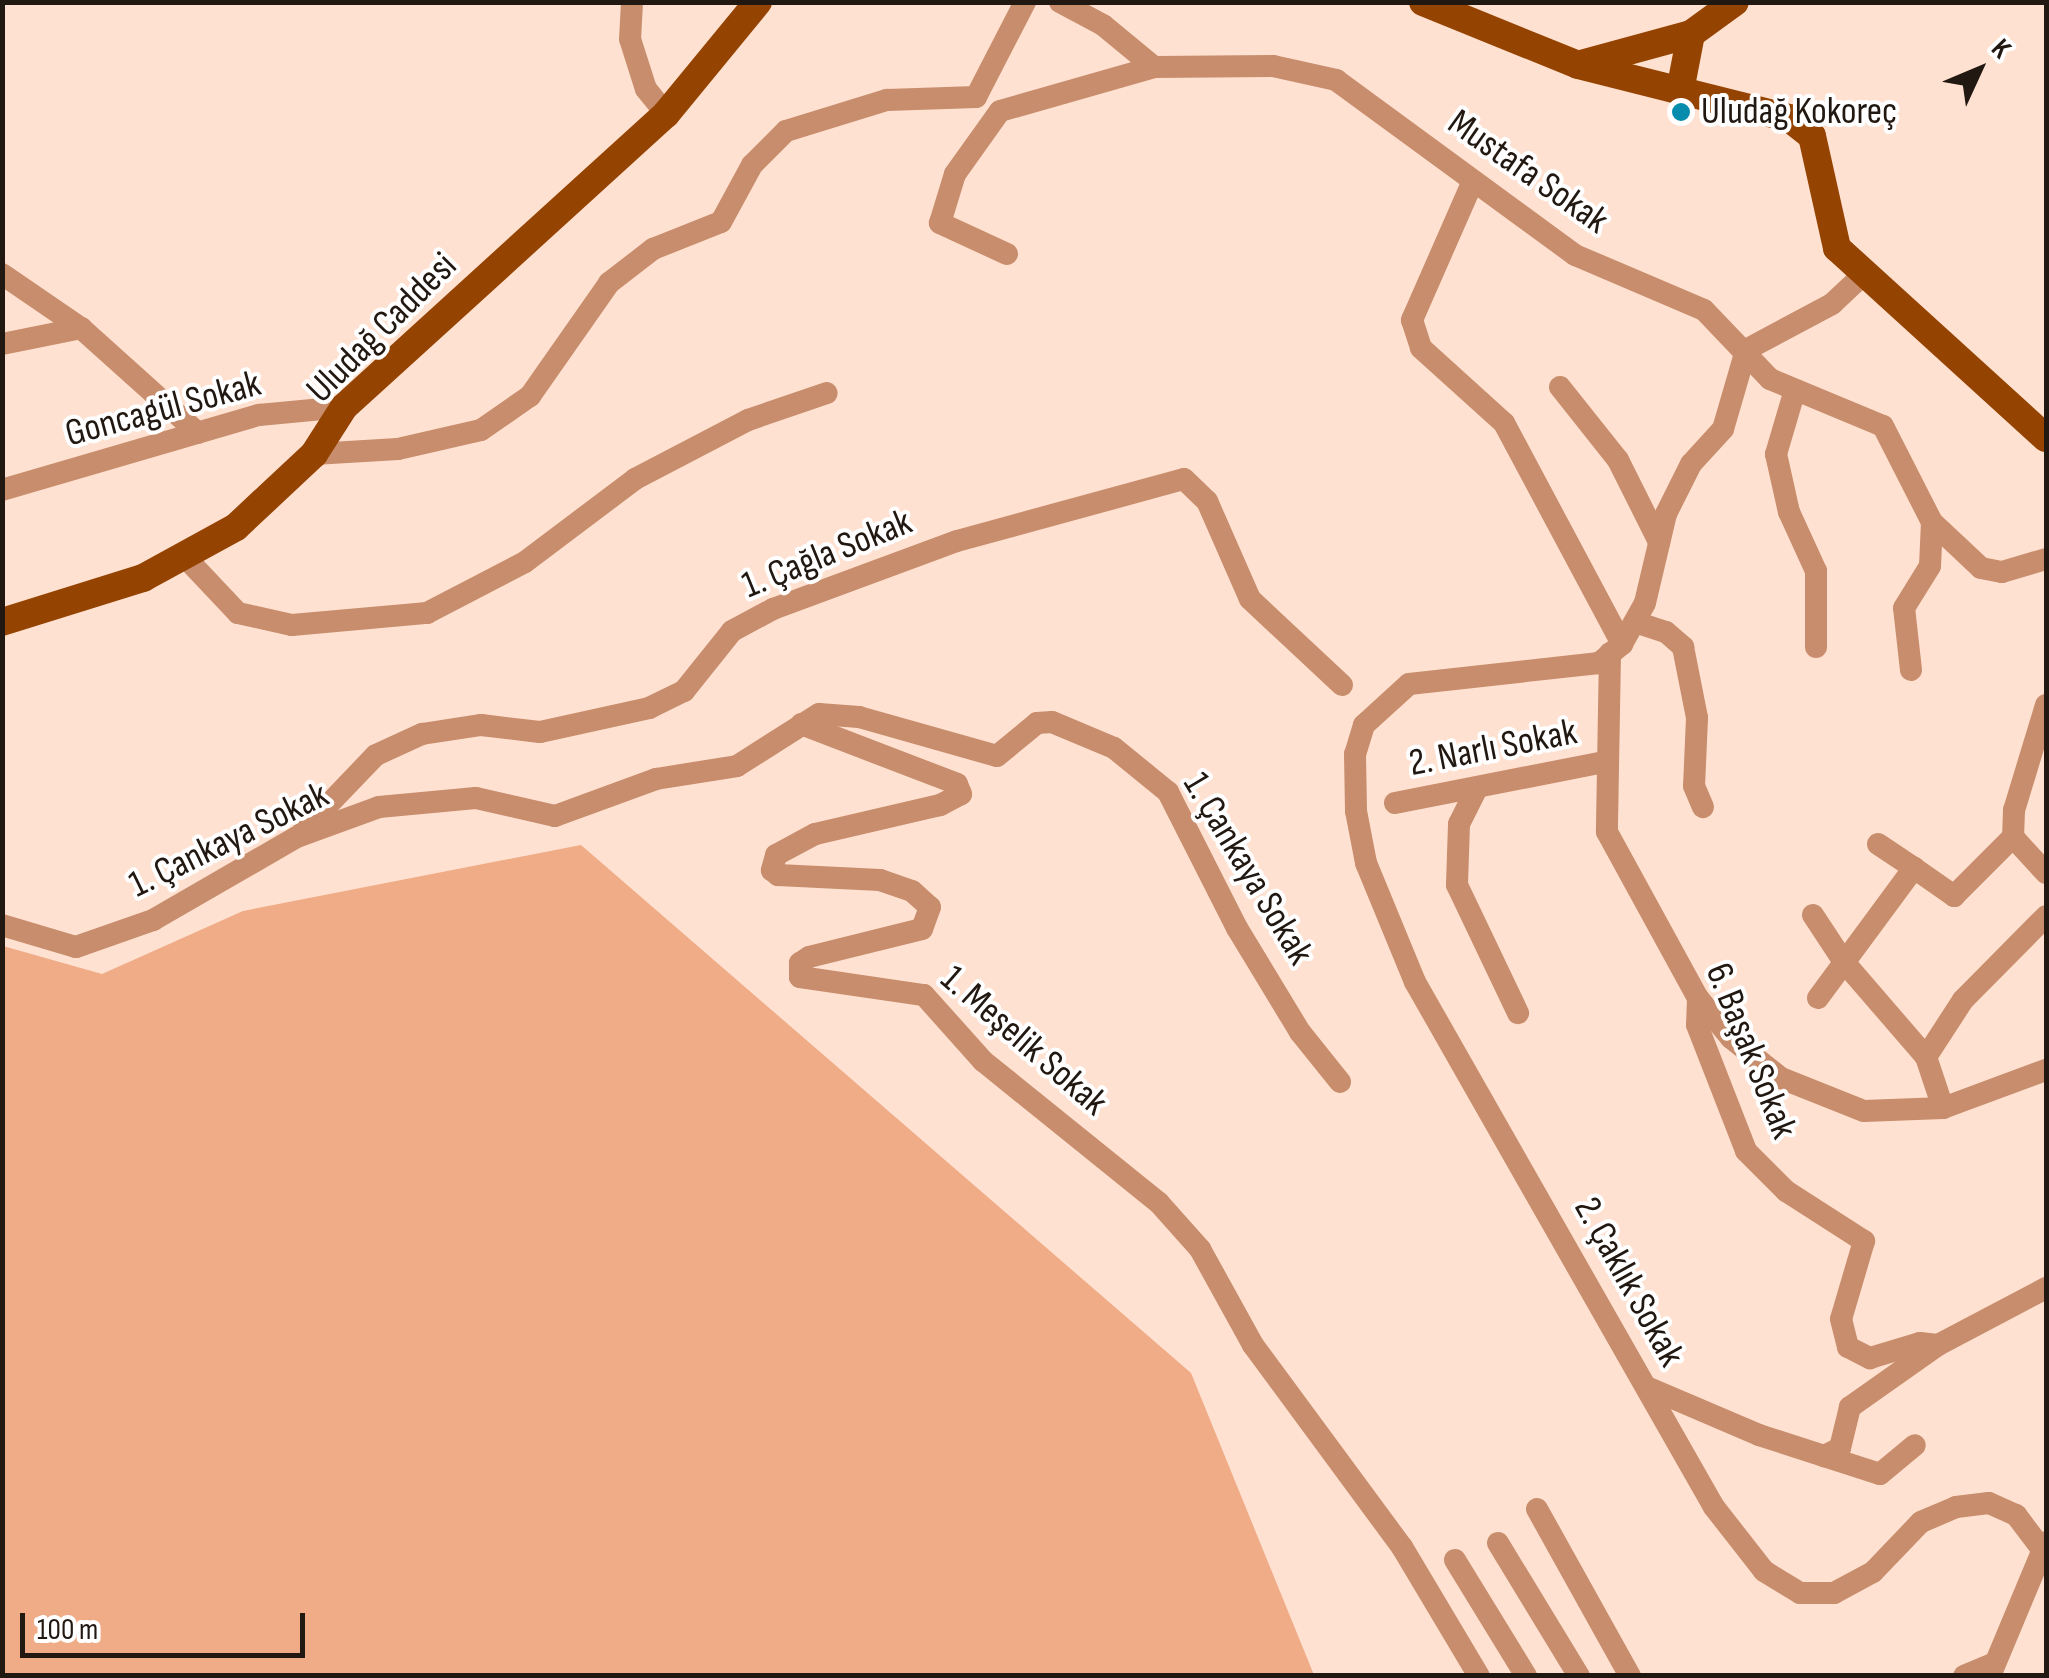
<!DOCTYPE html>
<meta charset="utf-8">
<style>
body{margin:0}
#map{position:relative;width:2049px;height:1678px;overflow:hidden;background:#ffe1d1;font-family:"Sofia Sans Condensed",sans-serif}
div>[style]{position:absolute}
.green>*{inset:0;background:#efac87}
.minor>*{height:22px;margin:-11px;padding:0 11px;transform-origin:11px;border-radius:11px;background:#c88d6c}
.major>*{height:28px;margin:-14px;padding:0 14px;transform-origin:14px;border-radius:14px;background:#954300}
.dots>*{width:28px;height:28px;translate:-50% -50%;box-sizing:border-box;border:5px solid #fff;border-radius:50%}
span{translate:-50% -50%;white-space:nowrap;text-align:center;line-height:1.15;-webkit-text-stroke:8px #fff;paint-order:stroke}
.poi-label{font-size:38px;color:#221812}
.left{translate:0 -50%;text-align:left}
.street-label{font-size:38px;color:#221812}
.frame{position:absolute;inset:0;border:5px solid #221812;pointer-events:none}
.north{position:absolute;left:1929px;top:20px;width:100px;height:100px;-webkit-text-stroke:8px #fff;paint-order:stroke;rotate:46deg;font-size:28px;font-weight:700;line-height:40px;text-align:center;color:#221812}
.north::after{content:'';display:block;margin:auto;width:35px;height:45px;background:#221812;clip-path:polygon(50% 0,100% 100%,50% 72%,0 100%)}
.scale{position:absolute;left:20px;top:1613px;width:285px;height:45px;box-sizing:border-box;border:5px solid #221812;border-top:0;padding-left:12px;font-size:30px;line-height:35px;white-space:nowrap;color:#221812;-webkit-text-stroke:8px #fff;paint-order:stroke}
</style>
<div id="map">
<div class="green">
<div style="clip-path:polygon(581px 845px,1191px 1373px,1314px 1675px,3px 1675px,3px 946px,102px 974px,243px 911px)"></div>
</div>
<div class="minor">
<div style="left:632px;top:2px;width:37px;rotate:93deg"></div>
<div style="left:630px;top:39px;width:52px;rotate:72.3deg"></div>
<div style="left:646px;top:89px;width:32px;rotate:51deg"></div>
<div style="left:1060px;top:2px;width:49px;rotate:28.1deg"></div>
<div style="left:1103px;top:25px;width:66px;rotate:39.5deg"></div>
<div style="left:1154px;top:67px;width:119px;rotate:-0.5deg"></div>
<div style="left:1273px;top:66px;width:65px;rotate:12.5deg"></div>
<div style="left:1336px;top:80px;width:296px;rotate:36.2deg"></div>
<div style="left:1575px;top:255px;width:140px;rotate:23.1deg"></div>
<div style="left:1704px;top:310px;width:95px;rotate:46.3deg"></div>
<div style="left:1770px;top:379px;width:122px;rotate:22.6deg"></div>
<div style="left:1883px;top:426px;width:108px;rotate:63deg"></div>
<div style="left:1932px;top:522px;width:67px;rotate:43.2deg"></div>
<div style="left:1981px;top:568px;width:21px;rotate:11deg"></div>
<div style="left:2002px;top:572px;width:46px;rotate:-16.5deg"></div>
<div style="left:1473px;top:181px;width:152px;rotate:113.7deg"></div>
<div style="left:1412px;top:320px;width:29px;rotate:72deg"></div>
<div style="left:1421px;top:348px;width:112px;rotate:42.1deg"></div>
<div style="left:1504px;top:423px;width:251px;rotate:61.9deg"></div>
<div style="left:1007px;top:254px;width:74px;rotate:-155.2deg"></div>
<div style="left:940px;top:223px;width:51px;rotate:-73deg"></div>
<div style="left:955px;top:174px;width:77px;rotate:-54.5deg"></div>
<div style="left:1000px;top:111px;width:160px;rotate:-15.9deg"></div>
<div style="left:1865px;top:273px;width:45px;rotate:136.8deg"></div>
<div style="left:1832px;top:304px;width:98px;rotate:151.9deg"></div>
<div style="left:1746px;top:350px;width:82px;rotate:106.2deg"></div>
<div style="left:1723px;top:429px;width:47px;rotate:132.4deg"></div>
<div style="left:1691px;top:464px;width:56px;rotate:116.6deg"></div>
<div style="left:1666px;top:514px;width:91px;rotate:103.3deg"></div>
<div style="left:1645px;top:603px;width:47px;rotate:119.3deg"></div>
<div style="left:1622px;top:644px;width:30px;rotate:140deg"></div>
<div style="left:1599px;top:663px;width:191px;rotate:173.7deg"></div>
<div style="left:1409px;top:684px;width:61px;rotate:137.7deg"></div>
<div style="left:1364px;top:725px;width:30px;rotate:107deg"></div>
<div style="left:1355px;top:754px;width:57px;rotate:89deg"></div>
<div style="left:1356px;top:811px;width:53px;rotate:79.1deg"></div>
<div style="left:1366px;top:863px;width:129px;rotate:67.6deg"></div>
<div style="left:1415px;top:982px;width:604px;rotate:60.34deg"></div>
<div style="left:1714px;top:1507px;width:81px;rotate:52deg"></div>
<div style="left:1764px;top:1571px;width:42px;rotate:31.4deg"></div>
<div style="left:1800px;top:1593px;width:34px"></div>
<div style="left:1834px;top:1593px;width:44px;rotate:-28.3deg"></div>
<div style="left:1873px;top:1572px;width:69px;rotate:-46.2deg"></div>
<div style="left:1921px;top:1522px;width:38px;rotate:-23deg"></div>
<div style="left:1956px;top:1507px;width:33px;rotate:-7deg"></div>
<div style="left:1989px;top:1503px;width:30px;rotate:24deg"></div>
<div style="left:2016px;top:1515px;width:41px;rotate:52.9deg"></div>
<div style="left:2px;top:274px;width:96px;rotate:34.4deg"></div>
<div style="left:2px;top:344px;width:81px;rotate:-11.4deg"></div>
<div style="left:81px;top:328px;width:157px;rotate:41.9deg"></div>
<div style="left:1560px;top:387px;width:93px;rotate:51.5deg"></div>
<div style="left:1618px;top:460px;width:92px;rotate:63.4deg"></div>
<div style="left:1794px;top:393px;width:64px;rotate:106.4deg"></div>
<div style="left:1776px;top:454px;width:59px;rotate:77.4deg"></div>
<div style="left:1789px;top:512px;width:65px;rotate:65.4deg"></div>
<div style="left:1816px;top:571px;width:76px;rotate:90deg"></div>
<div style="left:314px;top:454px;width:84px;rotate:-3.4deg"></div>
<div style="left:398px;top:449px;width:85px;rotate:-12.9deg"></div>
<div style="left:481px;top:430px;width:60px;rotate:-34.8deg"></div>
<div style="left:530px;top:396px;width:138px;rotate:-55deg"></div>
<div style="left:609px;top:283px;width:56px;rotate:-37.7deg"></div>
<div style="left:653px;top:249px;width:73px;rotate:-21.7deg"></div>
<div style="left:721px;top:222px;width:65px;rotate:-61.5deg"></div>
<div style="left:752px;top:165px;width:48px;rotate:-45deg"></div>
<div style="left:786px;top:131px;width:106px;rotate:-17.1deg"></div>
<div style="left:887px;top:100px;width:89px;rotate:-1.9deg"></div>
<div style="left:976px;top:97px;width:107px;rotate:-62.7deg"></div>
<div style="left:2px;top:490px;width:268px;rotate:-16.3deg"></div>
<div style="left:259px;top:415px;width:85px;rotate:-5.4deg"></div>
<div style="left:185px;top:557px;width:77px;rotate:46.6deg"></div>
<div style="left:238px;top:613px;width:55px;rotate:12.5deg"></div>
<div style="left:292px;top:625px;width:136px;rotate:-5.1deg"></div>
<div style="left:427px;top:613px;width:110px;rotate:-27.5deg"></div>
<div style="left:525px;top:562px;width:138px;rotate:-37deg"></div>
<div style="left:635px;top:479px;width:127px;rotate:-27.6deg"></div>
<div style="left:748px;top:420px;width:83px;rotate:-18.9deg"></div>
<div style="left:1638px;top:623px;width:29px;rotate:18deg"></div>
<div style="left:1666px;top:632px;width:23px;rotate:41deg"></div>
<div style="left:1683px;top:647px;width:72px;rotate:78.8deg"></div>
<div style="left:1697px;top:718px;width:68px;rotate:92.5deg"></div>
<div style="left:1694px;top:786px;width:23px;rotate:67deg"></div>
<div style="left:1610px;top:653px;width:179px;rotate:91deg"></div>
<div style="left:1607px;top:832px;width:189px;rotate:61.3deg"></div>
<div style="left:1698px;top:998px;width:27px;rotate:92deg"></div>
<div style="left:1697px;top:1025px;width:135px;rotate:68.7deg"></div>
<div style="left:1746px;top:1151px;width:57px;rotate:45deg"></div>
<div style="left:1786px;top:1191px;width:93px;rotate:32.7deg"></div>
<div style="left:1864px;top:1241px;width:81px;rotate:106.4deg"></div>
<div style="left:1841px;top:1319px;width:29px;rotate:76deg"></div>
<div style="left:1848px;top:1347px;width:25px;rotate:27deg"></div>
<div style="left:1870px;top:1358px;width:52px;rotate:-16.7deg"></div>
<div style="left:1920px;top:1343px;width:18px;rotate:6deg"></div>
<div style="left:1938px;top:1345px;width:108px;rotate:144.8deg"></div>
<div style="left:1850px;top:1407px;width:42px;rotate:103.7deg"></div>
<div style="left:1840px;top:1448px;width:18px;rotate:153deg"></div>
<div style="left:1911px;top:670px;width:62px;rotate:-96.4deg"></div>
<div style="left:1904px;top:608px;width:49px;rotate:-58.2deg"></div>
<div style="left:1930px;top:566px;width:44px;rotate:-87.4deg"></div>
<div style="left:2046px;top:705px;width:110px;rotate:106.9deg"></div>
<div style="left:2014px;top:810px;width:27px;rotate:92deg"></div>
<div style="left:2013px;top:837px;width:49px;rotate:47.5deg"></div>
<div style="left:801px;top:724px;width:167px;rotate:21deg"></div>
<div style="left:957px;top:784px;width:11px;rotate:68deg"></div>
<div style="left:961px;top:794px;width:24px;rotate:152deg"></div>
<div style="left:940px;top:805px;width:128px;rotate:166.9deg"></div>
<div style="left:815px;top:834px;width:44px;rotate:151.7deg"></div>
<div style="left:776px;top:855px;width:16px;rotate:105deg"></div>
<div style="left:772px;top:870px;width:8px;rotate:40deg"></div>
<div style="left:778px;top:875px;width:102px;rotate:2.8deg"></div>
<div style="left:880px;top:880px;width:34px;rotate:19deg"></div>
<div style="left:912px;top:891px;width:24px;rotate:42deg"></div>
<div style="left:930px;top:907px;width:23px;rotate:110deg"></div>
<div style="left:922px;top:929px;width:116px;rotate:166.1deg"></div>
<div style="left:809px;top:957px;width:11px;rotate:146deg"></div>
<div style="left:800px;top:963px;width:14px;rotate:90deg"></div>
<div style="left:800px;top:977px;width:125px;rotate:8.3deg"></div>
<div style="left:924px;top:995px;width:89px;rotate:48.2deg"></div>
<div style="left:983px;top:1061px;width:226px;rotate:38.9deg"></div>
<div style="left:1159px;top:1203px;width:62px;rotate:48.3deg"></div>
<div style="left:1200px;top:1249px;width:110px;rotate:61.1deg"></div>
<div style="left:1253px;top:1345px;width:251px;rotate:53.6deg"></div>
<div style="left:1402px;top:1547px;width:150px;rotate:59.2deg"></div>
<div style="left:1477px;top:788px;width:40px;rotate:116.6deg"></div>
<div style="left:1459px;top:824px;width:61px;rotate:91.9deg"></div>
<div style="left:1457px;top:885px;width:142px;rotate:64.5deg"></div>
<div style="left:1395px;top:803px;width:213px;rotate:-11.1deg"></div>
<div style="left:303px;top:831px;width:105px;rotate:-46.2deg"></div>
<div style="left:376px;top:755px;width:51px;rotate:-24.5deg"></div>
<div style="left:422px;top:734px;width:60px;rotate:-8.7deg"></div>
<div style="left:481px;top:725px;width:59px;rotate:6.8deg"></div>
<div style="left:540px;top:732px;width:112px;rotate:-12.4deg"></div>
<div style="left:649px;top:708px;width:39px;rotate:-26deg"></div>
<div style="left:684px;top:691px;width:77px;rotate:-51.3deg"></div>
<div style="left:732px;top:631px;width:47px;rotate:-28.2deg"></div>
<div style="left:773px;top:609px;width:196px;rotate:-20.3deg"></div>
<div style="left:957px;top:541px;width:235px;rotate:-15.3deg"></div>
<div style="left:1184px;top:479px;width:32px;rotate:44deg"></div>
<div style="left:1207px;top:501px;width:107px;rotate:66.3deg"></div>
<div style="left:1250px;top:599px;width:126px;rotate:43.1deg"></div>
<div style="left:1878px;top:844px;width:43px;rotate:33.7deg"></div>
<div style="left:1813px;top:915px;width:56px;rotate:56.6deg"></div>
<div style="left:1844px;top:962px;width:125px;rotate:49.2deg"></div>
<div style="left:2px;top:925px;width:77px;rotate:16.6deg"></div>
<div style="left:76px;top:947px;width:82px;rotate:-19.3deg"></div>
<div style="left:153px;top:920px;width:166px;rotate:-30deg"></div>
<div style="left:297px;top:837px;width:87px;rotate:-20.1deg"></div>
<div style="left:379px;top:807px;width:97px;rotate:-5.3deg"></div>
<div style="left:476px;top:798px;width:81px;rotate:12.8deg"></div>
<div style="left:555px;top:816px;width:108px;rotate:-20.1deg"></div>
<div style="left:656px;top:779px;width:82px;rotate:-9.1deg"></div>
<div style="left:737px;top:766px;width:97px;rotate:-32.4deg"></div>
<div style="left:819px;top:714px;width:40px;rotate:4.3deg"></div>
<div style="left:859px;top:717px;width:143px;rotate:15.8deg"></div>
<div style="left:997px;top:756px;width:52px;rotate:-39.5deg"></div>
<div style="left:1037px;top:723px;width:15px;rotate:-4deg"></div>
<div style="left:1052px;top:722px;width:67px;rotate:22.8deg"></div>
<div style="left:1114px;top:748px;width:70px;rotate:39.2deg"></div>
<div style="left:1168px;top:792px;width:153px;rotate:63.1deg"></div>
<div style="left:1237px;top:928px;width:122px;rotate:58.8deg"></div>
<div style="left:1300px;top:1032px;width:64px;rotate:51.3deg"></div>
<div style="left:1698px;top:998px;width:52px;rotate:50.5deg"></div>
<div style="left:1731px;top:1038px;width:64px;rotate:38.7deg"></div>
<div style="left:1781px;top:1078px;width:89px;rotate:21.7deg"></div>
<div style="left:1864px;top:1111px;width:79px;rotate:-2.2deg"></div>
<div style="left:1943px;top:1108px;width:110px;rotate:-20.3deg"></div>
<div style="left:1818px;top:998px;width:162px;rotate:-53.6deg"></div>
<div style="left:1914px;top:868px;width:49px;rotate:35deg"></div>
<div style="left:1954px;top:896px;width:83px;rotate:-45deg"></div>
<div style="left:1943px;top:1108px;width:54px;rotate:-108.4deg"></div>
<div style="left:1926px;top:1057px;width:68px;rotate:-57deg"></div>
<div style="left:1963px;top:1000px;width:118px;rotate:-45.3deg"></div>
<div style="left:1938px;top:1345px;width:122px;rotate:-27.8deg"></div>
<div style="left:1649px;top:1388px;width:120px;rotate:23.1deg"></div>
<div style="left:1759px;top:1435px;width:127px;rotate:17.9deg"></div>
<div style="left:1880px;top:1474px;width:45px;rotate:-39.6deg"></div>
<div style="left:1537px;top:1509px;width:191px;rotate:60.9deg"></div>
<div style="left:1498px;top:1543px;width:156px;rotate:58.7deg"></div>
<div style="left:1455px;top:1560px;width:136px;rotate:58.5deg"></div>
<div style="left:1964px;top:1676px;width:30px;rotate:-23deg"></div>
<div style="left:1990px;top:1676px;width:145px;rotate:-67.3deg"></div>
</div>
<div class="major">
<div style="left:1423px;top:2px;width:167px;rotate:22.1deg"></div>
<div style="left:1578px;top:65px;width:218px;rotate:14.1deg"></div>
<div style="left:1789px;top:118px;width:29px;rotate:38deg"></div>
<div style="left:1812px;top:136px;width:115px;rotate:77.4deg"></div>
<div style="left:1837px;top:248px;width:282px;rotate:42.3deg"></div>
<div style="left:1581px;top:64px;width:114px;rotate:-15.3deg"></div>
<div style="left:1691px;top:34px;width:54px;rotate:-36deg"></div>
<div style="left:1680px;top:91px;width:58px;rotate:-79.1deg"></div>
<div style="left:2px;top:622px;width:148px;rotate:-17.3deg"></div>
<div style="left:143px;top:578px;width:106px;rotate:-28.7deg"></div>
<div style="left:236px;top:527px;width:107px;rotate:-43.1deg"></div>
<div style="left:314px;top:454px;width:56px;rotate:-57.4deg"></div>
<div style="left:344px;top:407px;width:435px;rotate:-42.3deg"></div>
<div style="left:666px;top:114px;width:145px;rotate:-50.6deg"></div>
</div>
<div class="dots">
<div style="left:1681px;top:112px;background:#068cac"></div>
</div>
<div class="poi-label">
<span class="left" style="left:1701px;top:112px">Uludağ Kokoreç</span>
</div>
<div class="street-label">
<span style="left:1528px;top:172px;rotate:35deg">Mustafa Sokak</span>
<span style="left:382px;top:328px;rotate:-45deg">Uludağ Caddesi</span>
<span style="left:163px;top:409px;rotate:-15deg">Goncagül Sokak</span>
<span style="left:827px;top:554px;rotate:-22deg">1. Çağla Sokak</span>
<span style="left:1493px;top:748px;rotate:-11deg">2. Narlı Sokak</span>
<span style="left:229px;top:840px;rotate:-26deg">1. Çankaya Sokak</span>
<span style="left:1248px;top:869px;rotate:59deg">1. Çankaya Sokak</span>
<span style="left:1024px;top:1041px;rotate:41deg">1. Meşelik Sokak</span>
<span style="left:1751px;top:1051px;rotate:68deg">6. Başak Sokak</span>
<span style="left:1629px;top:1282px;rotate:61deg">2. Çaklık Sokak</span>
</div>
<div class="frame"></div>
<div class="north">K</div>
<div class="scale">100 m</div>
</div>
